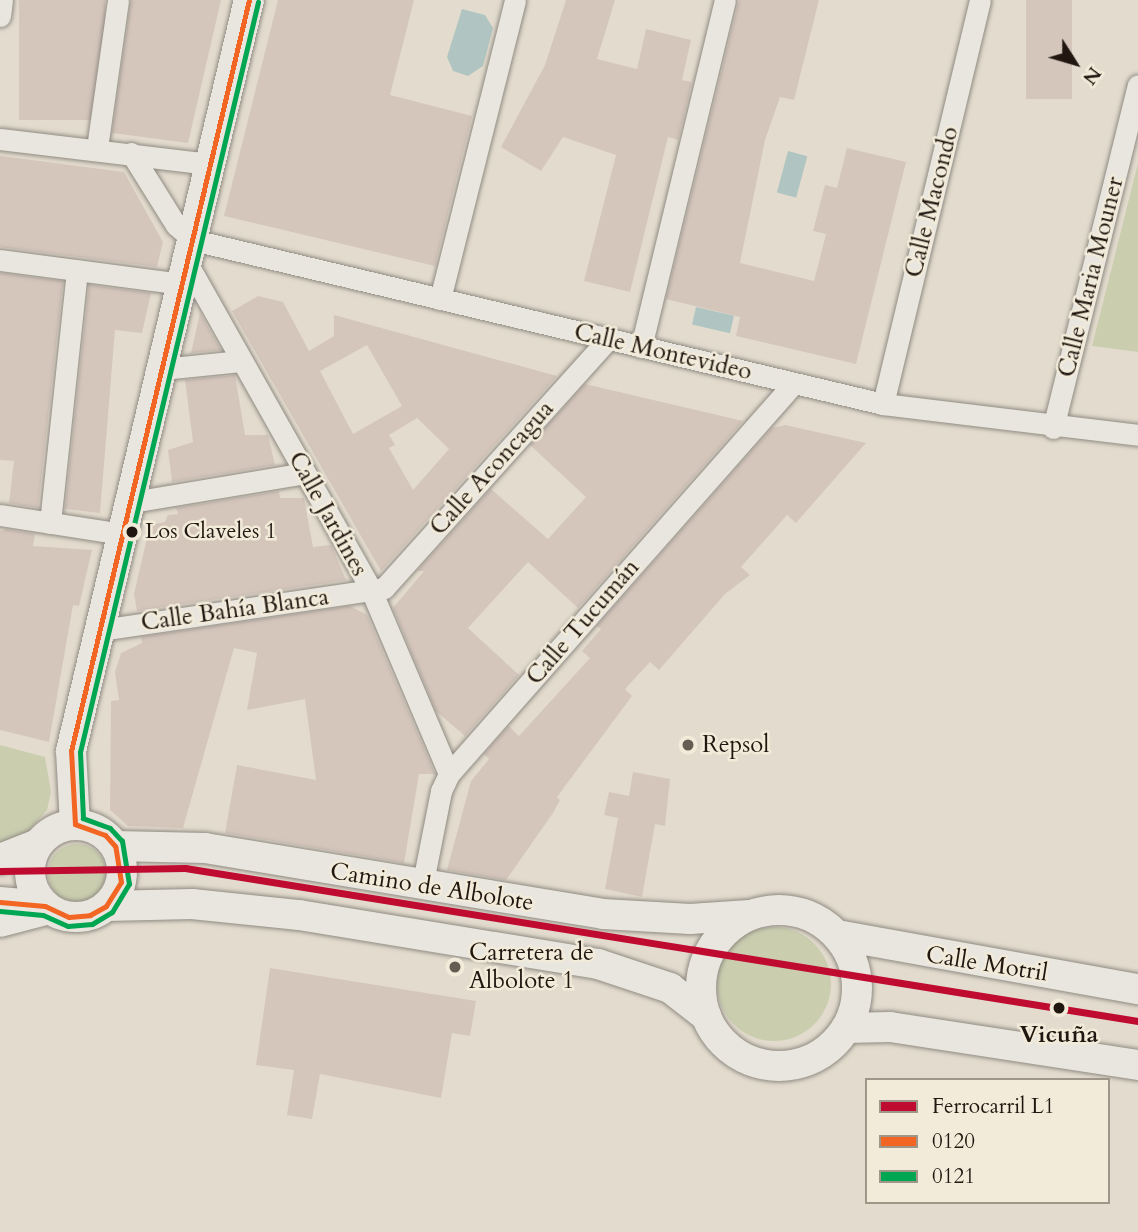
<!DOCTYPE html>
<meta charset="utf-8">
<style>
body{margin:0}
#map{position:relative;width:1138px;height:1232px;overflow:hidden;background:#e3dcce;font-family:Cardo,serif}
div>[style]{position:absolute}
.green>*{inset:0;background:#caceaf}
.round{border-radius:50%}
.water>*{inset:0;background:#b0c5c1;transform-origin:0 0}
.building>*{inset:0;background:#d5c6bc;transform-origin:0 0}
.roads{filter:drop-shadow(0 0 2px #908b83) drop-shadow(0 0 2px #908b83)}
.street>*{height:21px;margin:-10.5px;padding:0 10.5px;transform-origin:10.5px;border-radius:10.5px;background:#e9e6df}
.secondary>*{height:30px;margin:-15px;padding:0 15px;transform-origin:15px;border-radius:15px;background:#e9e6df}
.secondary>.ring{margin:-15px;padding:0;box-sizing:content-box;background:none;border:30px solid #e9e6df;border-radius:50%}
.bus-1>*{height:5px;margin:-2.5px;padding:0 2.5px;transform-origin:2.5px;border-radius:2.5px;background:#f26522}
.bus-2>*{height:5px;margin:-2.5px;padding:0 2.5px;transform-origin:2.5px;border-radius:2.5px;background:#00a651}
.rail-1>*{height:7px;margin:-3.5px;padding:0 3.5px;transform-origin:3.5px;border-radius:3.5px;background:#c00b31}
.dots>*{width:19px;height:19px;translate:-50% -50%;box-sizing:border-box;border:4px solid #f2ebda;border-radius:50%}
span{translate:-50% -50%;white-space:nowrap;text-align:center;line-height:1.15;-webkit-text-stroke:5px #f2ebda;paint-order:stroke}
.bus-label{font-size:22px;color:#211710}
.left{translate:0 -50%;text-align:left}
.street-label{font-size:24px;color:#211710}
.poi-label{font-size:24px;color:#211710}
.stop-label{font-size:24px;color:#211710;font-weight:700}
.legend{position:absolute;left:865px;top:1078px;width:245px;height:126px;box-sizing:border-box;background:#f2ebda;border:2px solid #9e9689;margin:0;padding:9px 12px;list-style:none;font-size:21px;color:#211710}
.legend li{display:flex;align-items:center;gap:14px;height:35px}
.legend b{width:35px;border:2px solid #9e9689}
.north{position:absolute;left:1040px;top:28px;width:70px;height:70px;-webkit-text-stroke:5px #f2ebda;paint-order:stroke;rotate:127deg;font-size:19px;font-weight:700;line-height:28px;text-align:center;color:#211710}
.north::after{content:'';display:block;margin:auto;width:24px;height:32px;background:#211710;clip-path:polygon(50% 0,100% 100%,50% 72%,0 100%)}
</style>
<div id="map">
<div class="green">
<div style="clip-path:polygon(1138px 163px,1138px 352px,1092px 346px)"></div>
<div style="clip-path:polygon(0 745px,45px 757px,51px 792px,47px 810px,18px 843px,0 847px)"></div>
<div class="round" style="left:48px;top:844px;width:58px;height:58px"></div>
<div class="round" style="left:717px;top:927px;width:114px;height:114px"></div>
</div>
<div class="water">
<div style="clip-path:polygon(462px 9px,485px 15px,493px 28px,483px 66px,468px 76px,453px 71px,447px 57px)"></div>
<div style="left:788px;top:151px;width:20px;height:43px;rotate:15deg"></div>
<div style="left:696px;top:307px;width:39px;height:18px;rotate:13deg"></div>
</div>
<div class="building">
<div style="left:19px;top:0;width:86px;height:120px"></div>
<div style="clip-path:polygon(131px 0,221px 0,188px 143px,112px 133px)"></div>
<div style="clip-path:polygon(278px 0,414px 0,390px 95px,472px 116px,435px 266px,224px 216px)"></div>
<div style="clip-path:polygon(566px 0,615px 0,597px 59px,637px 69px,646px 29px,691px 40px,682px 80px,692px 82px,678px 140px,668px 137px,630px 292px,584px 281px,616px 155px,563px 137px,541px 171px,501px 147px,545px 65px)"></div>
<div style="clip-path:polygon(739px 0,819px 0,794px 100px,780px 97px,765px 140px,740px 263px,814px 281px,826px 234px,813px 231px,825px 185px,837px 188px,847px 148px,906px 162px,856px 364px,736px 336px,740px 317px,666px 299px)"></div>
<div style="left:1026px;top:0;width:46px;height:99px"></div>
<div style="clip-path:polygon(0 156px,124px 172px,163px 242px,157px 267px,0 247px)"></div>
<div style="clip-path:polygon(0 273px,63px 281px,38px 508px,9px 503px,14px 461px,0 460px)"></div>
<div style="clip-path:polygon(89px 285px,151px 293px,142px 333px,115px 330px,100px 513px,65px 509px)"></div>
<div style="clip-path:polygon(evenodd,258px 296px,283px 302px,309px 351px,334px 336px,334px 315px,557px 376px,381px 571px,232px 311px,258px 296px,367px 345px,402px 406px,353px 434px,320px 371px,367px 345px,258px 296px,417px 418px,449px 449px,413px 490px,389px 448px,395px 445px,389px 435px,417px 418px)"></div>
<div style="clip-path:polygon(200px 313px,221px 350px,191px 353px)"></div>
<div style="clip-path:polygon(235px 375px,245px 435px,268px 435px,275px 465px,172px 482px,168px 450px,193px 442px,185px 380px)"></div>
<div style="clip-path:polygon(585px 384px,743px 421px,578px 608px,528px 562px,468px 628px,519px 675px,465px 736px,436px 711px,393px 608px,424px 571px,417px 571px,491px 489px,548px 539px,586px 497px,530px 445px)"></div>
<div style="clip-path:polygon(785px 425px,866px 443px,796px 523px,787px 515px,741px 567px,750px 575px,725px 594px,659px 670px,650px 662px,625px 689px,632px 696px,557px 797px,560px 800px,553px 813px,506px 880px,447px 870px,471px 781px,489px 759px,484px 754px,509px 726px,519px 736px,590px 658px,582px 651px,601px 629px,597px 626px,772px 428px)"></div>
<div style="clip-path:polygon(279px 491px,280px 498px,304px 498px,313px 547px,331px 545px,346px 580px,137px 611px,134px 594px,150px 525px,165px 522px,168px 515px,178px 514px,176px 508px)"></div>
<div style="clip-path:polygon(6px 529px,35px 534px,33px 546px,92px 550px,79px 606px,73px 605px,49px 742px,0 730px,0 531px)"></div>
<div style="clip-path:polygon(350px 606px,367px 615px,435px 774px,419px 774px,404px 863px,225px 833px,237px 765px,316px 780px,305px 699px,247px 710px,257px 653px,234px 648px,183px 828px,128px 826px,110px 810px,111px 701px,119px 700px,115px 672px,121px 653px,142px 643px,141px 637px)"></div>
<div style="clip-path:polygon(633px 772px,670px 779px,665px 826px,655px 824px,642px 897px,605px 889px,618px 818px,604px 815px,609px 792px,629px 796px)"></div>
<div style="clip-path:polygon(270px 968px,476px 1001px,470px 1036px,452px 1033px,441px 1098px,320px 1074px,312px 1119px,287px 1115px,294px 1070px,256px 1065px)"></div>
</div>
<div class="roads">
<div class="street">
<div style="left:0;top:16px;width:16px;rotate:-83deg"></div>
<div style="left:0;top:139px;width:211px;rotate:6.8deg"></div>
<div style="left:97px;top:148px;width:149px;rotate:-81.9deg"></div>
<div style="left:131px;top:153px;width:85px;rotate:58deg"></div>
<div style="left:176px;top:225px;width:23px;rotate:41deg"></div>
<div style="left:193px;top:240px;width:709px;rotate:13.37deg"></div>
<div style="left:883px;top:404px;width:257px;rotate:6.9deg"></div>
<div style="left:0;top:260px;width:184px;rotate:7.5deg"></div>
<div style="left:187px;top:263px;width:375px;rotate:60.6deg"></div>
<div style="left:371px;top:590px;width:200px;rotate:67deg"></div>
<div style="left:440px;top:299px;width:308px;rotate:-75.9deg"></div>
<div style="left:641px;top:347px;width:357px;rotate:-76.4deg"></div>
<div style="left:162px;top:369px;width:79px;rotate:-5.8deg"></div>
<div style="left:883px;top:404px;width:415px;rotate:-76.5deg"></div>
<div style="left:1053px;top:428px;width:353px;rotate:-76.1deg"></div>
<div style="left:132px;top:502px;width:175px;rotate:-9.5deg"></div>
<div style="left:0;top:515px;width:124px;rotate:8.8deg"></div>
<div style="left:50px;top:523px;width:254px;rotate:-83.9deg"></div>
<div style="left:100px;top:630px;width:287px;rotate:-8.4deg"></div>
<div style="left:384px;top:588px;width:335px;rotate:-48deg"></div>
<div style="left:422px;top:887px;width:98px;rotate:-78.8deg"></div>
<div style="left:441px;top:791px;width:19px;rotate:-65deg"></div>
<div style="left:449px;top:774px;width:521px;rotate:-48.58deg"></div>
<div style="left:0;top:926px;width:55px;rotate:-14.8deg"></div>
</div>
<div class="secondary">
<div style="left:75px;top:824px;width:73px;rotate:-93.1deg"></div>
<div style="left:71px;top:751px;width:772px;rotate:-76.67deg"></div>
<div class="ring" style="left:30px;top:825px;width:62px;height:62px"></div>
<div style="left:115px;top:846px;width:90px;rotate:1.3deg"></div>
<div style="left:205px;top:848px;width:403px;rotate:9.4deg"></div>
<div style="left:603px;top:914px;width:87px;rotate:3.3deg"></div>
<div style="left:690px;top:919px;width:60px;rotate:-3.8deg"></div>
<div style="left:0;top:859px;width:41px;rotate:-21.5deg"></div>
<div style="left:0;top:902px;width:45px;rotate:5.1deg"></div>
<div style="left:106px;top:906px;width:86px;rotate:-1.3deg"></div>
<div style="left:192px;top:904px;width:108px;rotate:5.9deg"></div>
<div style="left:299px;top:915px;width:303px;rotate:9.3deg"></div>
<div style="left:598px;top:964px;width:76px;rotate:18.4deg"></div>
<div style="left:670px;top:988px;width:46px;rotate:37.9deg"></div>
<div class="ring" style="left:701px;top:910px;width:126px;height:126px"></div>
<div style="left:837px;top:935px;width:306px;rotate:10.2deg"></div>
<div style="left:846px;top:1028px;width:44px;rotate:-1.3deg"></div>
<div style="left:890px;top:1027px;width:251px;rotate:8.7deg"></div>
</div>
</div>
<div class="bus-1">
<div style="left:0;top:902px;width:45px;rotate:5.1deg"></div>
<div style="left:45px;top:906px;width:26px;rotate:25deg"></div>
<div style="left:69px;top:917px;width:21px;rotate:-5deg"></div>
<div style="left:90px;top:915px;width:18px;rotate:-29deg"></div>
<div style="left:106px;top:906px;width:28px;rotate:-58deg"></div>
<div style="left:121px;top:882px;width:36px;rotate:-99deg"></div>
<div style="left:115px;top:846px;width:15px;rotate:-132deg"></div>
<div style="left:105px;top:835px;width:32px;rotate:-160deg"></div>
<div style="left:75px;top:824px;width:73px;rotate:-93.1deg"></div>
<div style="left:71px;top:751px;width:772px;rotate:-76.67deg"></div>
</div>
<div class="bus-2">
<div style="left:0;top:911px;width:43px;rotate:5.3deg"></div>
<div style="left:43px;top:915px;width:27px;rotate:24deg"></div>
<div style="left:68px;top:926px;width:24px;rotate:-5deg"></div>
<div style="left:92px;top:924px;width:23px;rotate:-31deg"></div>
<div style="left:112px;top:912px;width:33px;rotate:-59deg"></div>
<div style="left:129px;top:884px;width:44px;rotate:-99.2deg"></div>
<div style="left:122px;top:841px;width:18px;rotate:-133deg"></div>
<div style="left:110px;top:828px;width:29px;rotate:-160deg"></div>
<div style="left:83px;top:818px;width:66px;rotate:-92.6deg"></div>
<div style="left:80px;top:752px;width:771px;rotate:-76.65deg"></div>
</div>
<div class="rail-1">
<div style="left:0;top:871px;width:185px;rotate:-0.9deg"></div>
<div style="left:185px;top:868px;width:965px;rotate:9.12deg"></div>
</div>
<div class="dots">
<div style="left:132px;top:532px;background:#211710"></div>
<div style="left:688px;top:745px;background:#655c52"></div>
<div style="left:455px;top:967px;background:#655c52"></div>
<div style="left:1059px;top:1008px;background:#211710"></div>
</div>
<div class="bus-label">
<span class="left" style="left:145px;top:532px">Los Claveles 1</span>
</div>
<div class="street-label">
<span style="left:932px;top:202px;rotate:-76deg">Calle Macondo</span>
<span style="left:1091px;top:277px;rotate:-76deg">Calle Maria Mouner</span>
<span style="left:663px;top:352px;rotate:13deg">Calle Montevideo</span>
<span style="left:492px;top:468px;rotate:-48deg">Calle Aconcagua</span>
<span style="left:328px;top:514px;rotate:61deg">Calle Jardines</span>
<span style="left:235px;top:610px;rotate:-8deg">Calle Bahía Blanca</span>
<span style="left:583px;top:622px;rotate:-49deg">Calle Tucumán</span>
<span style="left:432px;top:887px;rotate:9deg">Camino de Albolote</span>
<span style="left:987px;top:964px;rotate:9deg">Calle Motril</span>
</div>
<div class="poi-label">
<span class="left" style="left:702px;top:745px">Repsol</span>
<span class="left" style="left:469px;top:967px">Carretera de<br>Albolote 1</span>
</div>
<div class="stop-label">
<span style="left:1059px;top:1035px">Vicuña</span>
</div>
<ul class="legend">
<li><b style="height:9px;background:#c00b31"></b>Ferrocarril L1</li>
<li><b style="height:9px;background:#f26522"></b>0120</li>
<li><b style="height:9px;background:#00a651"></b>0121</li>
</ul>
<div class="north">N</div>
</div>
